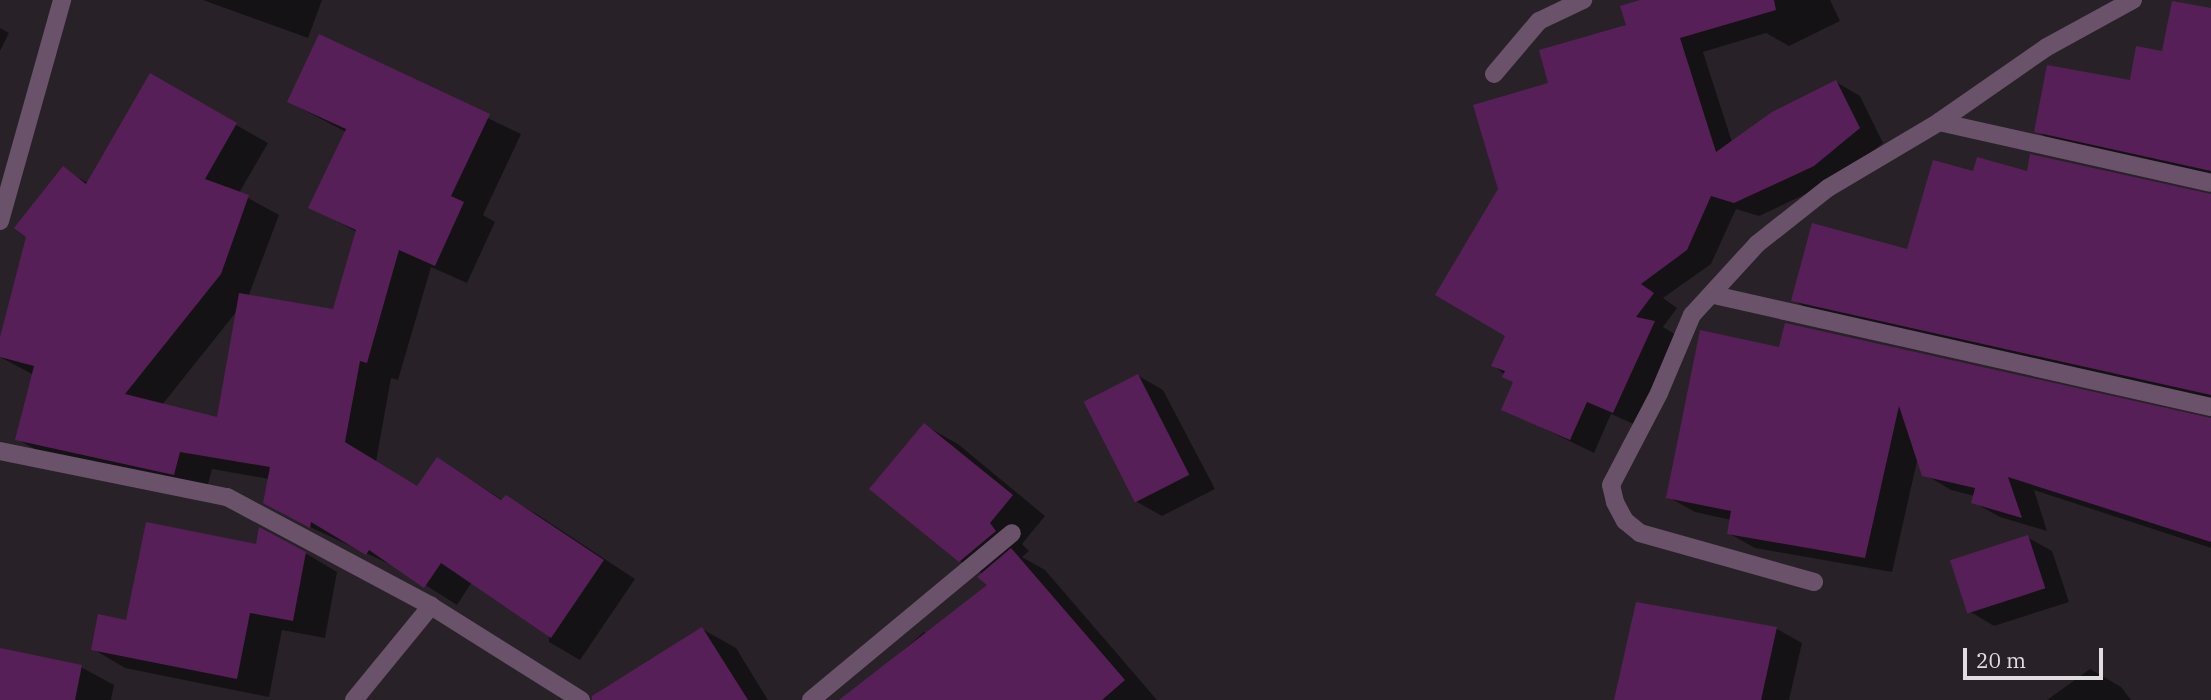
<!DOCTYPE html>
<style>
body{margin:0}
#map{position:relative;width:2211px;height:700px;overflow:hidden;background:#282228;font-family:"IBM Plex Serif",serif}
div>[style]{position:absolute}
.shadow>*{inset:0;background:#0007}
.building>*{inset:0;background:#571f57;transform-origin:0 0}
.minor>*{height:18px;margin:-9px;padding:0 9px;transform-origin:9px;border-radius:9px;background:#6b526b}
span{translate:-50% -50%;white-space:nowrap;text-align:center;line-height:1.15;-webkit-text-stroke:6px #282228;paint-order:stroke}
.scale{position:absolute;left:1963px;top:648px;width:140px;height:32px;box-sizing:border-box;border:4px solid #e0dce0;border-top:0;padding-left:9px;font-size:21px;line-height:24px;white-space:nowrap;color:#e0dce0;-webkit-text-stroke:5px #282228;paint-order:stroke}
</style>
<div id="map">
<div class="shadow">
<div style="clip-path:polygon(203px 0,322px 0,308px 38px)"></div>
<div style="clip-path:polygon(1646px 0,1830px 0,1840px 21px,1789px 46px,1766px 33px,1703px 52px,1732px 142px,1836px 82px,1860px 96px,1883px 143px,1838px 179px,1759px 216px,1736px 209px,1711px 264px,1663px 298px,1677px 308px,1663px 327px,1678px 336px,1638px 426px,1611px 414px,1594px 453px,1504px 409px,1515px 383px,1493px 365px,1507px 335px,1500px 189px,1550px 84px,1628px 26px)"></div>
<div style="clip-path:polygon(0 28px,9px 33px,0 51px)"></div>
<div style="clip-path:polygon(evenodd,320px 37px,521px 134px,483px 215px,495px 222px,467px 283px,431px 267px,398px 380px,391px 378px,376px 462px,418px 488px,438px 459px,504px 501px,506px 497px,538px 515px,635px 579px,580px 660px,549px 642px,549px 634px,472px 582px,457px 605px,400px 569px,297px 521px,269px 479px,212px 469px,206px 492px,49px 457px,17px 439px,34px 375px,0 357px,0 345px,63px 169px,88px 183px,150px 76px,268px 143px,239px 193px,279px 215px,248px 297px,334px 311px,357px 232px,310px 207px,346px 132px,289px 102px,320px 37px,237px 311px,218px 419px,162px 405px,237px 311px)"></div>
<div style="clip-path:polygon(2211px 63px,2211px 179px,2062px 146px,2036px 131px,2132px 82px)"></div>
<div style="clip-path:polygon(1974px 173px,2028px 173px,2211px 195px,2211px 403px,1819px 315px,1793px 300px,1908px 251px)"></div>
<div style="clip-path:polygon(1780px 349px,2211px 427px,2211px 548px,2034px 490px,2047px 531px,2000px 517px,1973px 502px,1975px 496px,1951px 490px,1924px 474px,1918px 457px,1892px 572px,1755px 548px,1728px 533px,1731px 520px,1695px 512px,1668px 497px)"></div>
<div style="clip-path:polygon(1137px 375px,1163px 390px,1215px 489px,1162px 516px,1137px 502px)"></div>
<div style="clip-path:polygon(924px 425px,958px 444px,1045px 516px,1022px 544px,1029px 551px,1022px 557px,1045px 570px,1157px 700px,846px 700px,924px 632px,930px 635px,990px 584px,983px 574px,960px 561px)"></div>
<div style="clip-path:polygon(2027px 537px,2052px 551px,2069px 602px,1994px 626px,1969px 611px)"></div>
<div style="clip-path:polygon(305px 553px,337px 572px,325px 638px,282px 630px,269px 697px,125px 668px,93px 649px,127px 622px)"></div>
<div style="clip-path:polygon(1638px 604px,1777px 629px,1802px 643px,1789px 700px,1616px 700px)"></div>
<div style="clip-path:polygon(702px 629px,736px 648px,768px 700px,619px 700px)"></div>
<div style="clip-path:polygon(0 663px,81px 667px,114px 685px,111px 700px,0 700px)"></div>
<div style="clip-path:polygon(2090px 669px,2121px 687px,2131px 700px,2047px 700px)"></div>
</div>
<div class="building">
<div style="clip-path:polygon(1640px 0,1774px 0,1776px 10px,1680px 38px,1716px 152px,1772px 112px,1836px 80px,1860px 128px,1814px 166px,1734px 203px,1711px 196px,1687px 250px,1641px 284px,1654px 293px,1636px 317px,1655px 321px,1613px 413px,1587px 402px,1570px 440px,1501px 410px,1513px 382px,1502px 377px,1505px 371px,1491px 366px,1505px 336px,1435px 295px,1498px 189px,1473px 105px,1548px 83px,1539px 50px,1626px 25px,1620px 6px)"></div>
<div style="clip-path:polygon(2172px 1px,2211px 8px,2211px 171px,2034px 132px,2047px 65px,2130px 80px,2136px 46px,2162px 51px)"></div>
<div style="clip-path:polygon(319px 34px,490px 114px,451px 196px,464px 202px,435px 266px,399px 250px,367px 363px,360px 361px,345px 442px,417px 486px,437px 457px,501px 500px,506px 495px,604px 560px,551px 638px,441px 563px,424px 588px,369px 550px,366px 555px,311px 522px,310px 528px,263px 503px,270px 467px,180px 452px,174px 475px,15px 440px,34px 366px,0 357px,0 337px,26px 237px,14px 228px,63px 166px,86px 184px,150px 73px,237px 123px,205px 179px,249px 195px,221px 274px,125px 394px,217px 417px,239px 293px,333px 309px,356px 230px,308px 208px,346px 129px,287px 102px)"></div>
<div style="clip-path:polygon(2030px 154px,2211px 194px,2211px 395px,1791px 301px,1812px 223px,1907px 249px,1933px 160px,1973px 171px,1977px 157px,2027px 171px)"></div>
<div style="clip-path:polygon(1785px 323px,2211px 418px,2211px 542px,2008px 477px,2022px 518px,1971px 503px,1975px 488px,1922px 476px,1899px 406px,1865px 558px,1727px 534px,1731px 511px,1666px 498px,1700px 330px,1779px 347px)"></div>
<div style="left:1138px;top:374px;width:113px;height:61px;rotate:63deg"></div>
<div style="clip-path:polygon(924px 423px,1013px 495px,990px 523px,996px 531px,959px 562px,869px 489px)"></div>
<div style="clip-path:polygon(146px 522px,256px 544px,259px 527px,306px 552px,293px 621px,250px 613px,237px 679px,91px 650px,98px 614px,126px 620px)"></div>
<div style="left:2028px;top:535px;width:56px;height:82px;rotate:72deg"></div>
<div style="clip-path:polygon(1011px 548px,1125px 680px,1102px 700px,839px 700px,987px 585px,977px 577px)"></div>
<div style="clip-path:polygon(1636px 602px,1777px 627px,1761px 700px,1614px 700px)"></div>
<div style="clip-path:polygon(702px 627px,748px 700px,592px 700px,592px 696px)"></div>
<div style="clip-path:polygon(0 648px,82px 665px,75px 700px,0 700px)"></div>
</div>
<div class="minor">
<div style="left:1494px;top:74px;width:70px;rotate:-49.7deg"></div>
<div style="left:1539px;top:21px;width:49px;rotate:-25.5deg"></div>
<div style="left:1939px;top:122px;width:279px;rotate:12.6deg"></div>
<div style="left:0;top:221px;width:230px;rotate:-74.3deg"></div>
<div style="left:1714px;top:295px;width:509px;rotate:12.7deg"></div>
<div style="left:0;top:451px;width:232px;rotate:11.5deg"></div>
<div style="left:227px;top:497px;width:231px;rotate:28.1deg"></div>
<div style="left:431px;top:606px;width:177px;rotate:32.1deg"></div>
<div style="left:1814px;top:582px;width:181px;rotate:-164.3deg"></div>
<div style="left:1640px;top:533px;width:19px;rotate:-141deg"></div>
<div style="left:1625px;top:521px;width:21px;rotate:-118deg"></div>
<div style="left:1615px;top:502px;width:17px;rotate:-103deg"></div>
<div style="left:1611px;top:485px;width:104px;rotate:-62.4deg"></div>
<div style="left:1659px;top:393px;width:85px;rotate:-67.1deg"></div>
<div style="left:1692px;top:315px;width:96px;rotate:-47.5deg"></div>
<div style="left:1757px;top:244px;width:90px;rotate:-38.3deg"></div>
<div style="left:1828px;top:188px;width:129px;rotate:-30.7deg"></div>
<div style="left:1939px;top:122px;width:131px;rotate:-34.8deg"></div>
<div style="left:2047px;top:47px;width:98px;rotate:-28.7deg"></div>
<div style="left:354px;top:700px;width:122px;rotate:-50.7deg"></div>
<div style="left:811px;top:700px;width:261px;rotate:-39.7deg"></div>
</div>
<div class="scale">20 m</div>
</div>
